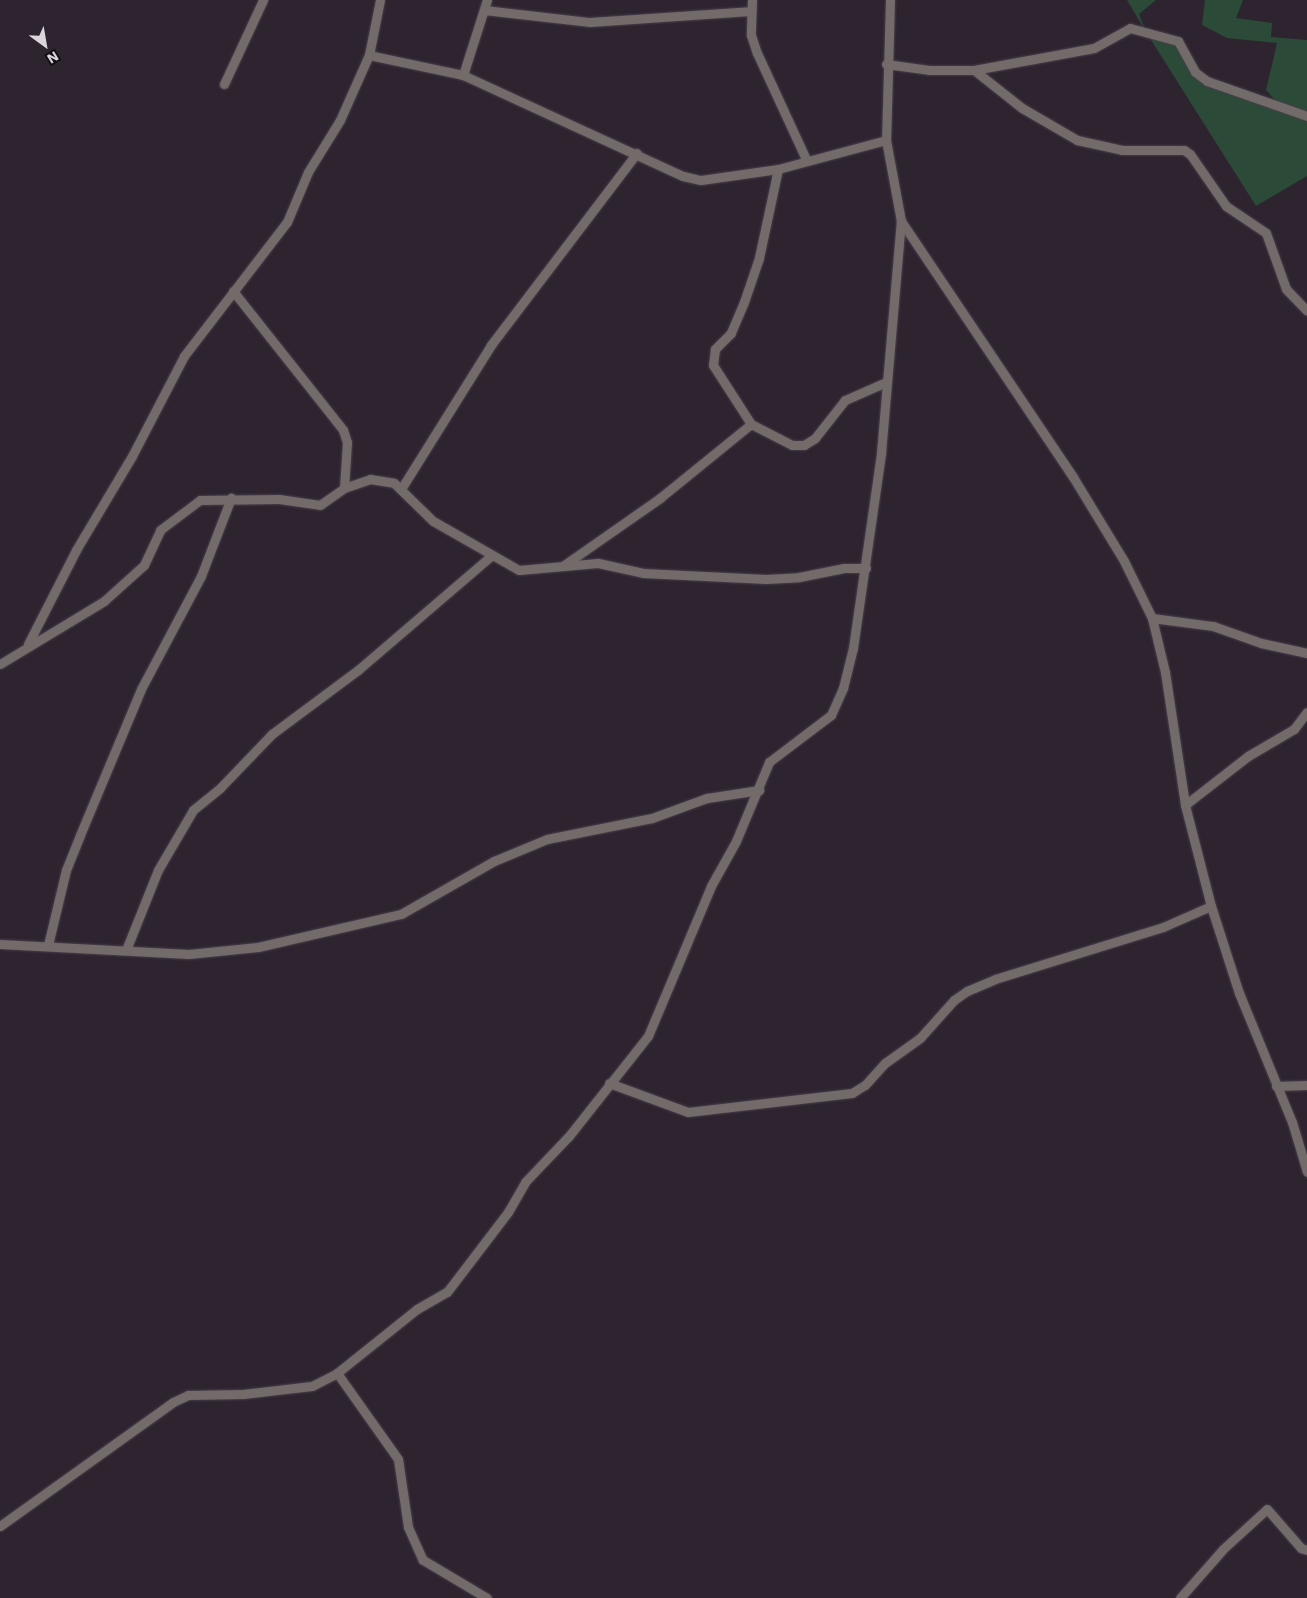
<!DOCTYPE html>
<style>
body{margin:0}
#map{position:relative;width:1307px;height:1598px;overflow:hidden;background:#2d2430;font-family:"Work Sans",sans-serif}
div>[style]{position:absolute}
.green>*{inset:0;background:#2c4a38}
.roads{filter:drop-shadow(0 0 1px #49404c) drop-shadow(0 0 1px #49404c)}
.street>*{height:9px;margin:-4.5px;padding:0 4.5px;transform-origin:4.5px;border-radius:4.5px;background:#736a6a}
span{translate:-50% -50%;white-space:nowrap;text-align:center;line-height:1.15;-webkit-text-stroke:4.5px #130f14;paint-order:stroke}
.north{position:absolute;left:20px;top:20px;width:50px;height:50px;-webkit-text-stroke:4px #130f14;paint-order:stroke;rotate:148deg;font-size:14px;font-weight:700;line-height:20px;text-align:center;color:#dbd5dd}
.north::after{content:'';display:block;margin:auto;width:18px;height:22px;background:#dbd5dd;clip-path:polygon(50% 0,100% 100%,50% 72%,0 100%)}
</style>
<div id="map">
<div class="green">
<div style="clip-path:polygon(1127px 0,1156px 0,1139px 14px,1146px 32px,1178px 41px,1195px 72px,1283px 109px,1266px 90px,1277px 43px,1227px 38px,1202px 25px,1205px 0,1243px 0,1236px 18px,1272px 23px,1271px 37px,1307px 40px,1307px 176px,1256px 206px,1146px 32px)"></div>
</div>
<div class="roads">
<div class="street">
<div style="left:752px;top:0;width:35px;rotate:92deg"></div>
<div style="left:751px;top:35px;width:19px;rotate:72deg"></div>
<div style="left:757px;top:53px;width:119px;rotate:65.2deg"></div>
<div style="left:890px;top:0;width:140px;rotate:91.6deg"></div>
<div style="left:886px;top:140px;width:82px;rotate:79.5deg"></div>
<div style="left:901px;top:221px;width:308px;rotate:56.1deg"></div>
<div style="left:1073px;top:477px;width:98px;rotate:58.7deg"></div>
<div style="left:1124px;top:561px;width:64px;rotate:63.8deg"></div>
<div style="left:1152px;top:618px;width:56px;rotate:76.5deg"></div>
<div style="left:1165px;top:672px;width:134px;rotate:81.4deg"></div>
<div style="left:1185px;top:805px;width:104px;rotate:75.6deg"></div>
<div style="left:1211px;top:906px;width:91px;rotate:72.2deg"></div>
<div style="left:1239px;top:993px;width:139px;rotate:67.7deg"></div>
<div style="left:1292px;top:1122px;width:52px;rotate:73.3deg"></div>
<div style="left:484px;top:10px;width:107px;rotate:6.5deg"></div>
<div style="left:590px;top:22px;width:160px;rotate:-3.9deg"></div>
<div style="left:369px;top:55px;width:96px;rotate:12deg"></div>
<div style="left:463px;top:75px;width:242px;rotate:24.7deg"></div>
<div style="left:683px;top:176px;width:18px;rotate:13deg"></div>
<div style="left:701px;top:180px;width:78px;rotate:-8.1deg"></div>
<div style="left:778px;top:169px;width:112px;rotate:-15deg"></div>
<div style="left:886px;top:64px;width:43px;rotate:7.9deg"></div>
<div style="left:929px;top:70px;width:45px"></div>
<div style="left:974px;top:70px;width:122px;rotate:-10.4deg"></div>
<div style="left:1094px;top:48px;width:41px;rotate:-29.1deg"></div>
<div style="left:1130px;top:28px;width:50px;rotate:15.2deg"></div>
<div style="left:1178px;top:41px;width:35px;rotate:61deg"></div>
<div style="left:1195px;top:72px;width:15px;rotate:37deg"></div>
<div style="left:1207px;top:81px;width:106px;rotate:19.3deg"></div>
<div style="left:974px;top:70px;width:61px;rotate:38.4deg"></div>
<div style="left:1022px;top:108px;width:64px;rotate:30.2deg"></div>
<div style="left:1077px;top:140px;width:46px;rotate:12.5deg"></div>
<div style="left:1122px;top:150px;width:62px"></div>
<div style="left:1184px;top:150px;width:7px;rotate:34deg"></div>
<div style="left:1190px;top:154px;width:63px;rotate:55.3deg"></div>
<div style="left:1226px;top:206px;width:48px;rotate:34deg"></div>
<div style="left:1266px;top:233px;width:59px;rotate:70.3deg"></div>
<div style="left:1286px;top:289px;width:30px;rotate:46deg"></div>
<div style="left:463px;top:75px;width:79px;rotate:-72.3deg"></div>
<div style="left:224px;top:84px;width:93px;rotate:-65.1deg"></div>
<div style="left:778px;top:169px;width:91px;rotate:102.1deg"></div>
<div style="left:759px;top:258px;width:46px;rotate:108.8deg"></div>
<div style="left:744px;top:302px;width:34px;rotate:113deg"></div>
<div style="left:731px;top:333px;width:23px;rotate:135deg"></div>
<div style="left:715px;top:349px;width:16px;rotate:97deg"></div>
<div style="left:713px;top:365px;width:70px;rotate:57.2deg"></div>
<div style="left:751px;top:424px;width:46px;rotate:27.1deg"></div>
<div style="left:792px;top:445px;width:12px"></div>
<div style="left:804px;top:445px;width:13px;rotate:-32deg"></div>
<div style="left:815px;top:438px;width:48px;rotate:-51.7deg"></div>
<div style="left:845px;top:400px;width:45px;rotate:-23.7deg"></div>
<div style="left:233px;top:291px;width:177px;rotate:51.6deg"></div>
<div style="left:343px;top:430px;width:13px;rotate:72deg"></div>
<div style="left:347px;top:442px;width:46px;rotate:93.7deg"></div>
<div style="left:401px;top:489px;width:170px;rotate:-58deg"></div>
<div style="left:491px;top:345px;width:241px;rotate:-52.8deg"></div>
<div style="left:564px;top:565px;width:117px;rotate:-34.9deg"></div>
<div style="left:660px;top:498px;width:117px;rotate:-39.1deg"></div>
<div style="left:1152px;top:618px;width:62px;rotate:7.5deg"></div>
<div style="left:1213px;top:626px;width:51px;rotate:19.5deg"></div>
<div style="left:1261px;top:643px;width:47px;rotate:12.3deg"></div>
<div style="left:28px;top:644px;width:106px;rotate:-62.9deg"></div>
<div style="left:76px;top:550px;width:109px;rotate:-59.2deg"></div>
<div style="left:132px;top:456px;width:113px;rotate:-62.5deg"></div>
<div style="left:184px;top:356px;width:169px;rotate:-52.5deg"></div>
<div style="left:287px;top:222px;width:54px;rotate:-67.2deg"></div>
<div style="left:308px;top:172px;width:61px;rotate:-58.4deg"></div>
<div style="left:340px;top:120px;width:71px;rotate:-66deg"></div>
<div style="left:369px;top:55px;width:56px;rotate:-78.7deg"></div>
<div style="left:0;top:664px;width:122px;rotate:-31.2deg"></div>
<div style="left:104px;top:601px;width:54px;rotate:-42deg"></div>
<div style="left:144px;top:565px;width:38px;rotate:-65deg"></div>
<div style="left:160px;top:530px;width:50px;rotate:-36.9deg"></div>
<div style="left:200px;top:500px;width:79px;rotate:-0.7deg"></div>
<div style="left:279px;top:499px;width:41px;rotate:8.3deg"></div>
<div style="left:320px;top:505px;width:29px;rotate:-35deg"></div>
<div style="left:344px;top:488px;width:28px;rotate:-19deg"></div>
<div style="left:370px;top:479px;width:24px;rotate:9deg"></div>
<div style="left:394px;top:483px;width:54px;rotate:44.3deg"></div>
<div style="left:433px;top:521px;width:99px;rotate:29.7deg"></div>
<div style="left:519px;top:570px;width:79px;rotate:-5.1deg"></div>
<div style="left:598px;top:563px;width:46px;rotate:12.5deg"></div>
<div style="left:643px;top:573px;width:123px;rotate:2.8deg"></div>
<div style="left:766px;top:579px;width:33px;rotate:-3deg"></div>
<div style="left:799px;top:577px;width:46px;rotate:-11.3deg"></div>
<div style="left:844px;top:568px;width:22px"></div>
<div style="left:1185px;top:805px;width:80px;rotate:-37.9deg"></div>
<div style="left:1248px;top:756px;width:53px;rotate:-30.4deg"></div>
<div style="left:1294px;top:729px;width:21px;rotate:-53deg"></div>
<div style="left:0;top:944px;width:189px;rotate:3deg"></div>
<div style="left:189px;top:954px;width:69px;rotate:-5.8deg"></div>
<div style="left:258px;top:947px;width:147px;rotate:-13deg"></div>
<div style="left:401px;top:914px;width:107px;rotate:-29.7deg"></div>
<div style="left:494px;top:861px;width:57px;rotate:-22.5deg"></div>
<div style="left:547px;top:839px;width:107px;rotate:-11.3deg"></div>
<div style="left:652px;top:818px;width:59px;rotate:-20deg"></div>
<div style="left:707px;top:798px;width:53px;rotate:-8.7deg"></div>
<div style="left:48px;top:945px;width:77px;rotate:-76.5deg"></div>
<div style="left:66px;top:870px;width:38px;rotate:-68deg"></div>
<div style="left:80px;top:835px;width:158px;rotate:-67.3deg"></div>
<div style="left:141px;top:689px;width:128px;rotate:-62deg"></div>
<div style="left:201px;top:576px;width:84px;rotate:-69deg"></div>
<div style="left:126px;top:950px;width:86px;rotate:-68.2deg"></div>
<div style="left:158px;top:870px;width:69px;rotate:-59.7deg"></div>
<div style="left:193px;top:810px;width:35px;rotate:-39deg"></div>
<div style="left:220px;top:788px;width:75px;rotate:-46.1deg"></div>
<div style="left:272px;top:734px;width:107px;rotate:-36.7deg"></div>
<div style="left:358px;top:670px;width:175px;rotate:-40.6deg"></div>
<div style="left:609px;top:1083px;width:84px;rotate:20.2deg"></div>
<div style="left:688px;top:1112px;width:165px;rotate:-6.6deg"></div>
<div style="left:852px;top:1093px;width:15px;rotate:-32deg"></div>
<div style="left:865px;top:1085px;width:30px;rotate:-48deg"></div>
<div style="left:885px;top:1063px;width:43px;rotate:-35.5deg"></div>
<div style="left:920px;top:1038px;width:51px;rotate:-48.2deg"></div>
<div style="left:954px;top:1000px;width:16px;rotate:-35deg"></div>
<div style="left:967px;top:991px;width:30px;rotate:-23deg"></div>
<div style="left:995px;top:979px;width:176px;rotate:-17.2deg"></div>
<div style="left:1163px;top:927px;width:52px;rotate:-23.6deg"></div>
<div style="left:1276px;top:1086px;width:31px;rotate:-2deg"></div>
<div style="left:337px;top:1373px;width:105px;rotate:54.7deg"></div>
<div style="left:398px;top:1459px;width:69px;rotate:81.6deg"></div>
<div style="left:408px;top:1527px;width:36px;rotate:66deg"></div>
<div style="left:423px;top:1560px;width:74px;rotate:30.7deg"></div>
<div style="left:0;top:1526px;width:213px;rotate:-35.6deg"></div>
<div style="left:173px;top:1402px;width:17px;rotate:-25deg"></div>
<div style="left:188px;top:1395px;width:55px;rotate:-1deg"></div>
<div style="left:243px;top:1394px;width:69px;rotate:-6.6deg"></div>
<div style="left:312px;top:1386px;width:28px;rotate:-27deg"></div>
<div style="left:337px;top:1373px;width:102px;rotate:-38.7deg"></div>
<div style="left:417px;top:1309px;width:34px;rotate:-30deg"></div>
<div style="left:447px;top:1292px;width:101px;rotate:-52.7deg"></div>
<div style="left:508px;top:1212px;width:34px;rotate:-60deg"></div>
<div style="left:525px;top:1182px;width:64px;rotate:-46.3deg"></div>
<div style="left:569px;top:1136px;width:127px;rotate:-51.7deg"></div>
<div style="left:648px;top:1036px;width:163px;rotate:-67.2deg"></div>
<div style="left:711px;top:886px;width:51px;rotate:-60.9deg"></div>
<div style="left:736px;top:841px;width:86px;rotate:-67.3deg"></div>
<div style="left:769px;top:762px;width:78px;rotate:-37.2deg"></div>
<div style="left:831px;top:715px;width:30px;rotate:-66deg"></div>
<div style="left:843px;top:688px;width:41px;rotate:-76deg"></div>
<div style="left:853px;top:648px;width:197px;rotate:-81.8deg"></div>
<div style="left:881px;top:453px;width:233px;rotate:-85.1deg"></div>
<div style="left:1180px;top:1598px;width:65px;rotate:-48.7deg"></div>
<div style="left:1223px;top:1549px;width:59px;rotate:-42.3deg"></div>
<div style="left:1267px;top:1509px;width:52px;rotate:48.9deg"></div>
<div style="left:1301px;top:1548px;width:6px;rotate:18deg"></div>
</div>
</div>
<div class="north">N</div>
</div>
